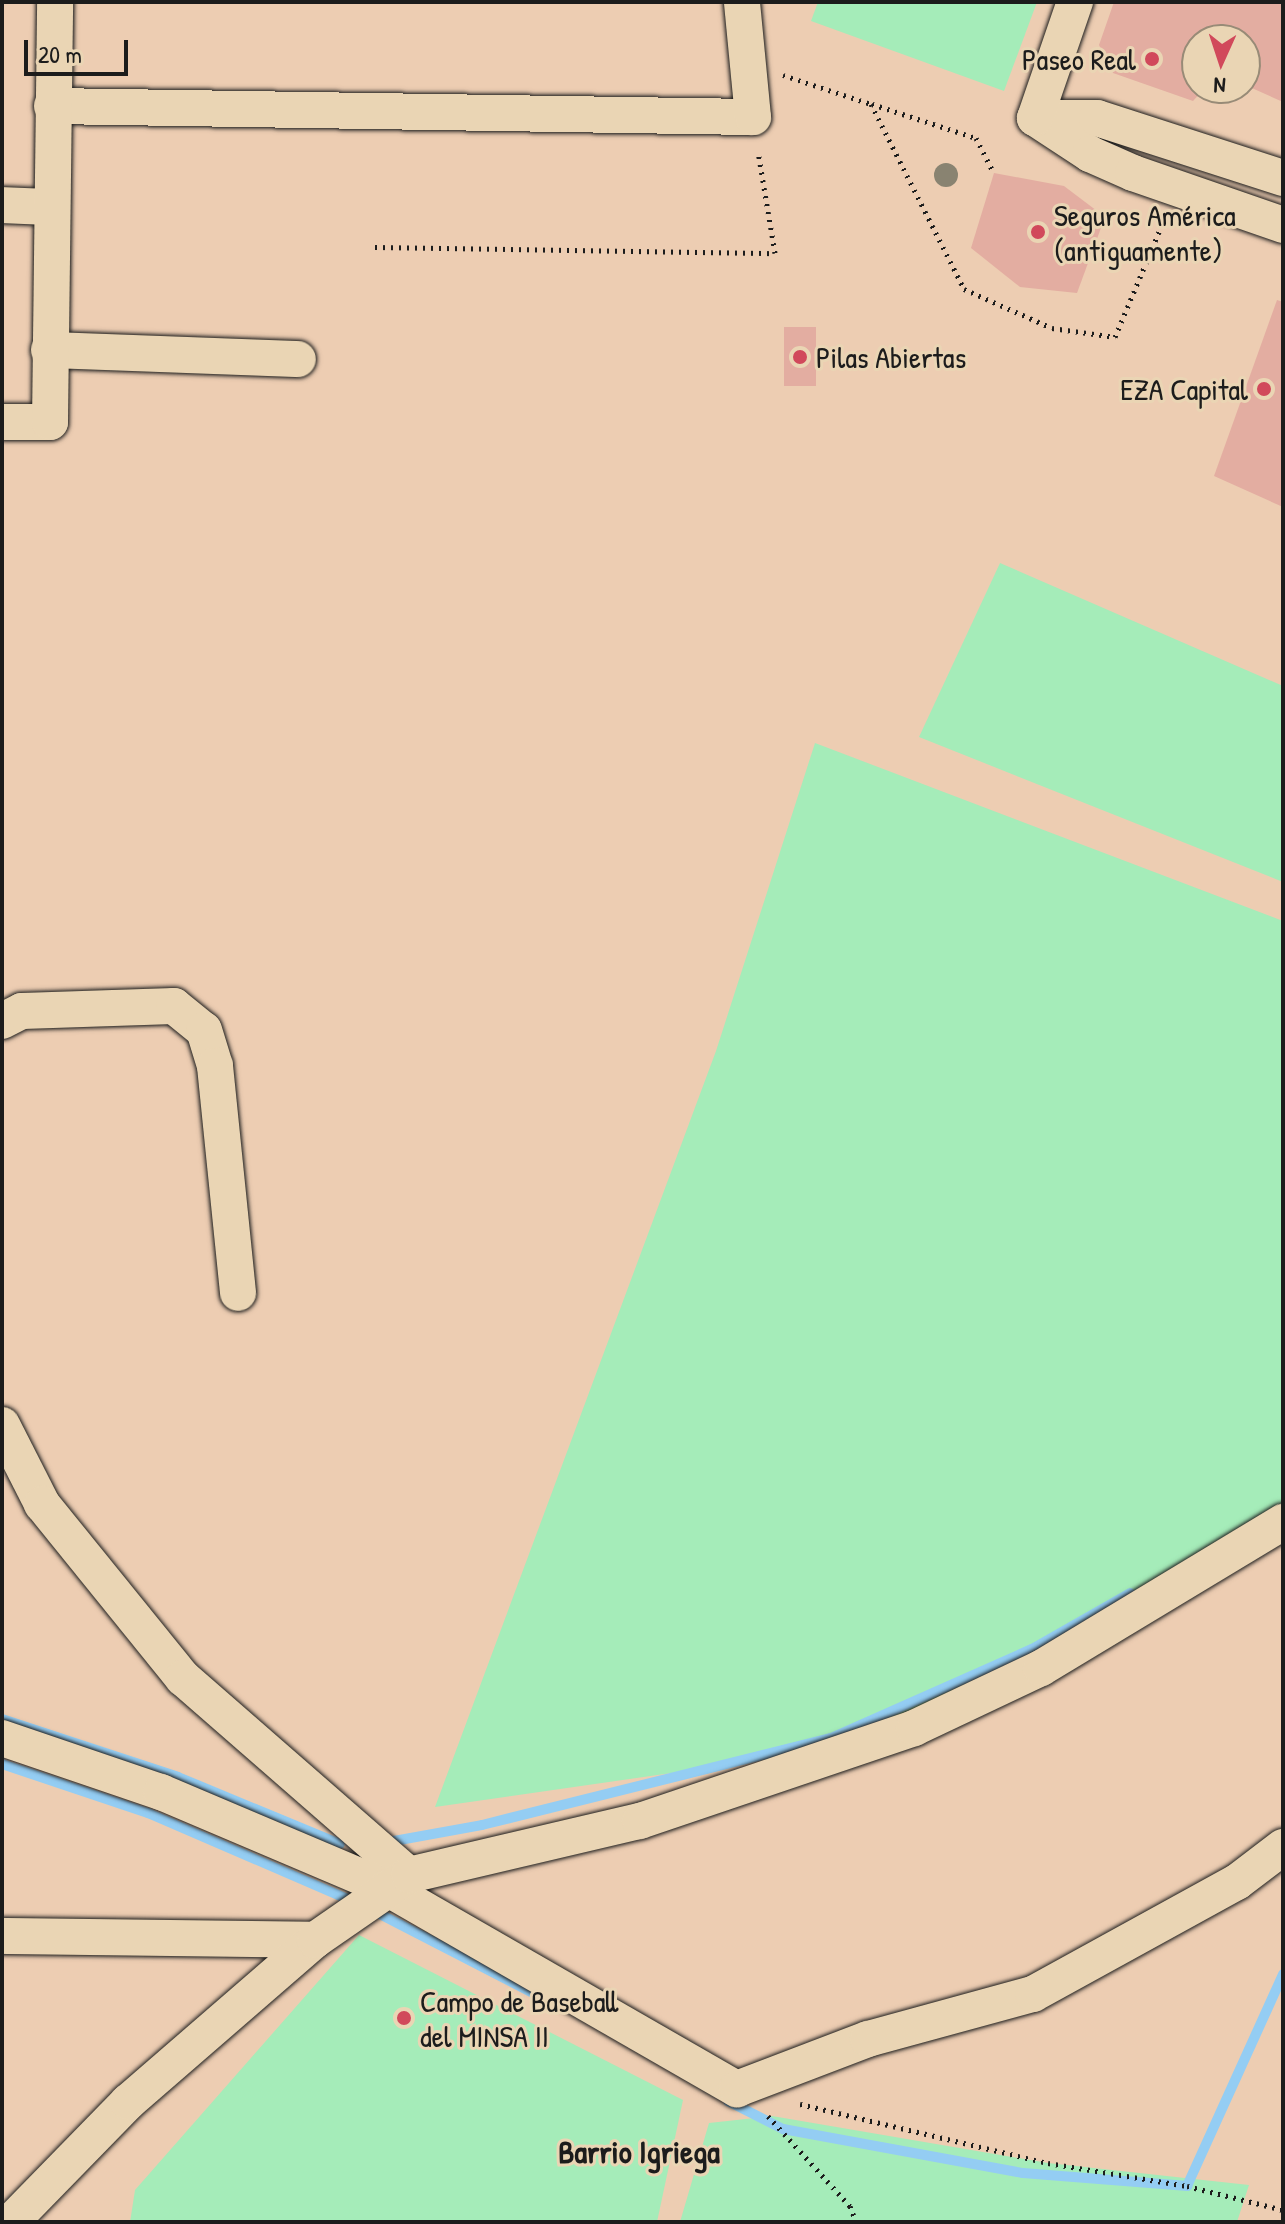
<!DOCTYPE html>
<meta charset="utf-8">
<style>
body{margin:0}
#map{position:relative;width:1285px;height:2224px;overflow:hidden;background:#edcdb2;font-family:"Patrick Hand",sans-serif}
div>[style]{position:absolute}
.green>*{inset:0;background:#a5ecb9}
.stream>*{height:10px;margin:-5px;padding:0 5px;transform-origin:5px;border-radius:5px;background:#94cdf3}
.building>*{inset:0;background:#e3ada1;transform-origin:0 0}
.path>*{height:5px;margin-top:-2.5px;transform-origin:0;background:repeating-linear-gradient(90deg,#1c1c1c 0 2px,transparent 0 8px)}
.roads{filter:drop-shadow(0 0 2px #1c1c1c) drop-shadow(0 0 2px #1c1c1c)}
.minor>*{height:36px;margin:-18px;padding:0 18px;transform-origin:18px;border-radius:18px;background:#ead5b4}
.trees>*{width:24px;height:24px;margin:-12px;border-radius:50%;background:#898371}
.dots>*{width:22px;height:22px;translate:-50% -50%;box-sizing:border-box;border:4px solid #ead5b4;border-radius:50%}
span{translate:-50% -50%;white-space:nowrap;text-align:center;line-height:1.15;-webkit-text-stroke:6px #ead5b4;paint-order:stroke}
.poi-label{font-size:30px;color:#1c1c1c}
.right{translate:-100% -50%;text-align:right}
.left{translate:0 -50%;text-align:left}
.neighbourhood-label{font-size:32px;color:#1c1c1c;font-weight:700}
.frame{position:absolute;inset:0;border:4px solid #1c1c1c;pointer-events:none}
.north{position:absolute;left:1181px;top:24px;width:80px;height:80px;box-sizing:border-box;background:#ead5b4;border:2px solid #988b77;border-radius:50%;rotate:183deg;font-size:22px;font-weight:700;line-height:32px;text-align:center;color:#1c1c1c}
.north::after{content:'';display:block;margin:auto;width:28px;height:36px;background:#d1495b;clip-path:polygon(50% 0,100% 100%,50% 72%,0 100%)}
.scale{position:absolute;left:24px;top:40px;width:104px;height:36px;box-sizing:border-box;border:4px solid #1c1c1c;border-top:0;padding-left:10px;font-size:24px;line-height:28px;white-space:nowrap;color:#1c1c1c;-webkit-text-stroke:6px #ead5b4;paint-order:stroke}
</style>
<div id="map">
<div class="green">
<div style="clip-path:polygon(818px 2px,1037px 2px,1004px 91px,811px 21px)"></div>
<div style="clip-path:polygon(1000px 563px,1283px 686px,1283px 882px,919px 737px)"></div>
<div style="clip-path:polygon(815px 743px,1283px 921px,1283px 1510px,852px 1747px,435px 1807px,716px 1051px)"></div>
<div style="clip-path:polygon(359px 1935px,683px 2100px,657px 2222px,130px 2222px,135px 2190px)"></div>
<div style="clip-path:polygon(772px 2116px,1048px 2163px,1249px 2185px,1237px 2222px,680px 2222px,709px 2123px)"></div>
</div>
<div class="stream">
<div style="left:2px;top:1719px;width:185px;rotate:18.2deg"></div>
<div style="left:178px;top:1777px;width:175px;rotate:22.5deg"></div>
<div style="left:2px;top:1764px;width:154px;rotate:18.6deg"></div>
<div style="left:148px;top:1813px;width:222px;rotate:23.3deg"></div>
<div style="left:394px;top:1841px;width:89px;rotate:-10.3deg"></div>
<div style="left:482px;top:1825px;width:360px;rotate:-14deg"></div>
<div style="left:831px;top:1738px;width:220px;rotate:-23.9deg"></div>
<div style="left:1032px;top:1649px;width:113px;rotate:-29.7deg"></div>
<div style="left:374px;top:1911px;width:198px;rotate:27.3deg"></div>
<div style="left:728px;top:2101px;width:62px;rotate:27deg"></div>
<div style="left:783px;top:2129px;width:244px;rotate:10.4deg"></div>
<div style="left:1023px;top:2173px;width:165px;rotate:4.5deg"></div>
<div style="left:1187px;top:2186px;width:233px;rotate:-65.6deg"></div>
</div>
<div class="building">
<div style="clip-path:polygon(1114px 2px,1283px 2px,1283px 102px,1245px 85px,1245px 40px,1197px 40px,1197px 88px,1205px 88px,1193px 101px,1113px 73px,1099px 45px)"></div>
<div style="clip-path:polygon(994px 173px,1064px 186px,1105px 217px,1077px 293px,1020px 287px,971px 248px)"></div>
<div style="clip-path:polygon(1277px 300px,1283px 302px,1283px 507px,1214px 476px)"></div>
<div style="left:784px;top:327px;width:32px;height:59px"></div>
</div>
<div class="path">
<div style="left:783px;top:75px;width:93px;rotate:18.2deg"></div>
<div style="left:871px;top:104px;width:207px;rotate:63.3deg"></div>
<div style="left:964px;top:289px;width:96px;rotate:23.9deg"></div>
<div style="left:1052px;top:328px;width:64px;rotate:8.1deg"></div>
<div style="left:1115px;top:337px;width:127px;rotate:-67.3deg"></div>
<div style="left:872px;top:104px;width:109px;rotate:18.1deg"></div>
<div style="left:976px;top:138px;width:39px;rotate:63deg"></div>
<div style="left:375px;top:247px;width:400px;rotate:0.9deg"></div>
<div style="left:775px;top:253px;width:103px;rotate:-99.5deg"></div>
<div style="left:800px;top:2104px;width:255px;rotate:13.4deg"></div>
<div style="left:1048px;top:2163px;width:141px;rotate:9.4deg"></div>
<div style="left:1187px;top:2186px;width:99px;rotate:14deg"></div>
<div style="left:768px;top:2116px;width:122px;rotate:47.7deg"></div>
<div style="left:850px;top:2206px;width:17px;rotate:69deg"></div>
</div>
<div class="roads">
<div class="minor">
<div style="left:52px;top:106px;width:701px;rotate:0.9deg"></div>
<div style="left:753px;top:117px;width:116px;rotate:-95.5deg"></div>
<div style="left:1035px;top:118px;width:66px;rotate:33.2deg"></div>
<div style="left:1090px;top:154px;width:47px;rotate:23.8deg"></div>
<div style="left:1133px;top:173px;width:159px;rotate:19.1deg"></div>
<div style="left:1035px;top:118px;width:62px"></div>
<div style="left:1097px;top:118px;width:195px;rotate:17.9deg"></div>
<div style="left:1035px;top:118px;width:123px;rotate:-71deg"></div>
<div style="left:2px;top:205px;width:47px;rotate:2.4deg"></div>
<div style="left:49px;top:350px;width:249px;rotate:2.1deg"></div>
<div style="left:2px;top:422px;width:48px"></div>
<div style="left:50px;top:422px;width:420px;rotate:-89.3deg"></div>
<div style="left:2px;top:1021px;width:22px;rotate:-27deg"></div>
<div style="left:22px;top:1011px;width:152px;rotate:-1.9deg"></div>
<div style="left:174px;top:1006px;width:38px;rotate:39deg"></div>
<div style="left:204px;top:1030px;width:38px;rotate:73deg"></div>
<div style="left:215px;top:1066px;width:228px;rotate:84.2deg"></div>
<div style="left:2px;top:1425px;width:89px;rotate:63.1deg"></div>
<div style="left:42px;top:1504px;width:224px;rotate:51deg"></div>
<div style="left:183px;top:1678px;width:300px;rotate:41.1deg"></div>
<div style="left:2px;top:1738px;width:168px;rotate:18.8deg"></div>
<div style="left:161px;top:1792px;width:246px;rotate:23deg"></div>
<div style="left:387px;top:1888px;width:404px;rotate:29.9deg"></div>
<div style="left:737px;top:2089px;width:140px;rotate:-20.9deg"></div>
<div style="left:868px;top:2039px;width:171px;rotate:-15.3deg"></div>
<div style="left:1033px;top:1994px;width:233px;rotate:-28.8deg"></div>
<div style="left:1237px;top:1882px;width:58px;rotate:-37.3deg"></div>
<div style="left:2px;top:1936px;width:313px;rotate:0.7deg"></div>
<div style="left:11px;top:2222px;width:168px;rotate:-45.7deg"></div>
<div style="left:128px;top:2102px;width:247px;rotate:-40.9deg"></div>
<div style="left:315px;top:1940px;width:114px;rotate:-34.7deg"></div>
<div style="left:409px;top:1875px;width:237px;rotate:-13.2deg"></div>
<div style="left:640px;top:1821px;width:289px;rotate:-18.7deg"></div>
<div style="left:914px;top:1728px;width:140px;rotate:-25.3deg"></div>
<div style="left:1041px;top:1668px;width:283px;rotate:-31.1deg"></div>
</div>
</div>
<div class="trees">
<div style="left:946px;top:175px"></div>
</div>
<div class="dots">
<div style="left:1152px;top:59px;background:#d1495b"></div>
<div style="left:1038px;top:232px;background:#d1495b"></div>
<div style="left:800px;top:357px;background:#d1495b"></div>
<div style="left:1264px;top:389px;background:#d1495b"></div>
<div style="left:404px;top:2018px;background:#d1495b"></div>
</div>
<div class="poi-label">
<span class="right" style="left:1136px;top:59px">Paseo Real</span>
<span class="left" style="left:1054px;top:232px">Seguros América<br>(antiguamente)</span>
<span class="left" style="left:816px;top:357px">Pilas Abiertas</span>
<span class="right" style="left:1248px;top:389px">EZA Capital</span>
<span class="left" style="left:420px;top:2018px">Campo de Baseball<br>del MINSA II</span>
</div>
<div class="neighbourhood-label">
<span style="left:639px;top:2152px">Barrio Igriega</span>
</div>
<div class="frame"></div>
<div class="north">N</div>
<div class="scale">20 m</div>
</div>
